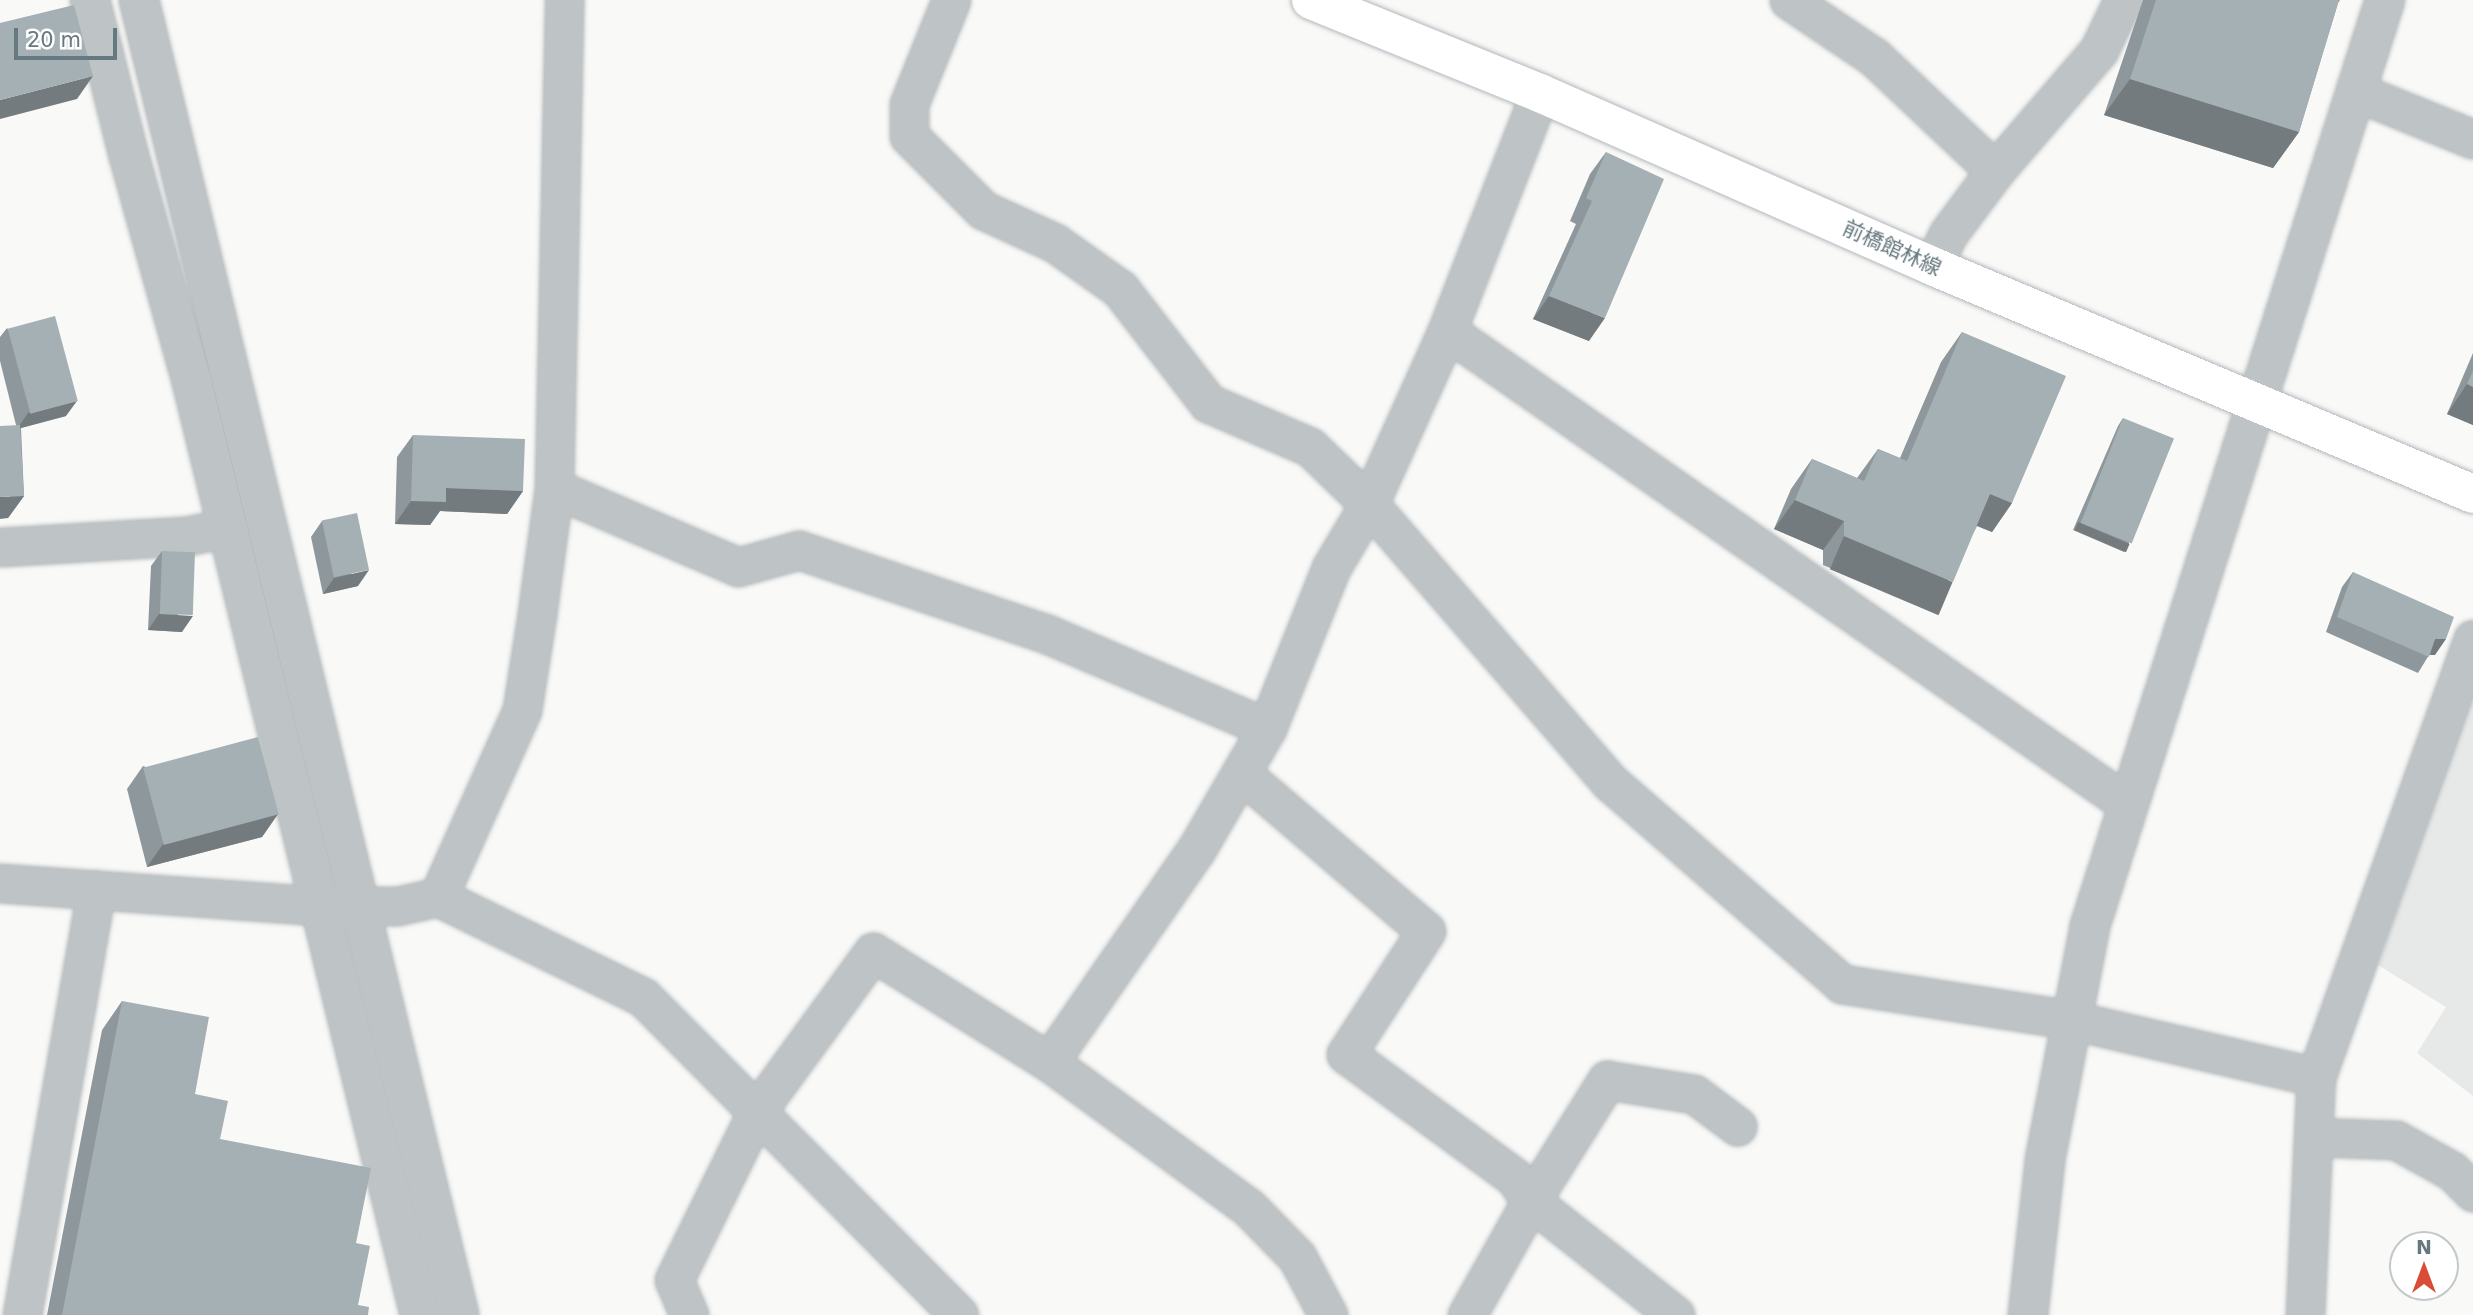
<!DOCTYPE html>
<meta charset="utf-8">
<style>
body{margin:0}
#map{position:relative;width:2473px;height:1315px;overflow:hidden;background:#f9f9f7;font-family:"DejaVu Sans","Noto Sans JP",sans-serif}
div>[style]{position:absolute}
.built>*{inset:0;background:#e7e9e8}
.roads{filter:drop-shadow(0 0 2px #b2b8bb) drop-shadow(0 0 2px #b2b8bb)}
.minor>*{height:37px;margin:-18.5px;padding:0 18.5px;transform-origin:18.5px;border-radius:18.5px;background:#bec4c6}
.tertiary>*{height:38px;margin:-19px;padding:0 19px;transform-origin:19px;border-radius:19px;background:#bec4c6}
.primary>*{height:38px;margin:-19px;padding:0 19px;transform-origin:19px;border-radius:19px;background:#fff}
.wall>*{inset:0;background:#8e979b}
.shaded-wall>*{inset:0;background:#747b7e;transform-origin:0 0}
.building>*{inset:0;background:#a5b0b4;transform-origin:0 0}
span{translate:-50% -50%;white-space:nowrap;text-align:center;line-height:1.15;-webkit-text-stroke:7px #fff;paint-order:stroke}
.street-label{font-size:21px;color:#667880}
.north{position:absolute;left:2389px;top:1231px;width:70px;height:70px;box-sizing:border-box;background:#fff;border:2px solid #c2c9cc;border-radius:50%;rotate:0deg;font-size:19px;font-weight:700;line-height:28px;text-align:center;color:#667880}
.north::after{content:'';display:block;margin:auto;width:24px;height:32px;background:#d94c37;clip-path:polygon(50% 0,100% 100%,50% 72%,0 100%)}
.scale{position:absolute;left:14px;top:28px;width:103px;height:32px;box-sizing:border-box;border:4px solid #667880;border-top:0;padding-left:9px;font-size:21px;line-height:24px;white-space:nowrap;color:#667880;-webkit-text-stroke:5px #fff;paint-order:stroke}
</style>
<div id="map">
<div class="built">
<div style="clip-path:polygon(2473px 692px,2473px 1096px,2417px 1053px,2446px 1007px,2378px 965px)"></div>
</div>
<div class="roads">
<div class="minor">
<div style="left:951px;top:0;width:112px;rotate:112deg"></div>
<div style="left:909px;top:104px;width:32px;rotate:90deg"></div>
<div style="left:909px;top:136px;width:105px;rotate:45deg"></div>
<div style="left:983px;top:210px;width:79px;rotate:24.6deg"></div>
<div style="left:1055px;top:243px;width:80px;rotate:35.3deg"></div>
<div style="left:1120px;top:289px;width:144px;rotate:52.3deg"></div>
<div style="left:1208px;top:403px;width:111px;rotate:23.3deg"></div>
<div style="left:1310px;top:447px;width:82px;rotate:44deg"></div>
<div style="left:1369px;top:504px;width:369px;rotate:49.1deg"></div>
<div style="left:1611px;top:783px;width:306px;rotate:41deg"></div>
<div style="left:1842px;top:984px;width:232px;rotate:8.9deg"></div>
<div style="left:2071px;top:1020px;width:252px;rotate:13.1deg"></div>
<div style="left:1789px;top:0;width:102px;rotate:33.8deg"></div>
<div style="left:1874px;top:57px;width:166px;rotate:43.3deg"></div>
<div style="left:2357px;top:92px;width:125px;rotate:22.1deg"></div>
<div style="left:1932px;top:266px;width:36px;rotate:-63deg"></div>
<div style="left:1948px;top:234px;width:79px;rotate:-53.3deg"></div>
<div style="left:1995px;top:171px;width:160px;rotate:-49.3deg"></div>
<div style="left:2099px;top:50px;width:55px;rotate:-64.4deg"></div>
<div style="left:1447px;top:331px;width:827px;rotate:34.8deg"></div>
<div style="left:554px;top:488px;width:200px;rotate:23.2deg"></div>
<div style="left:738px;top:567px;width:63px;rotate:-15.6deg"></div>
<div style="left:799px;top:550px;width:262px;rotate:18.7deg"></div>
<div style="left:1047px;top:634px;width:239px;rotate:23.1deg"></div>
<div style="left:0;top:547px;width:186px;rotate:-3.4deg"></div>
<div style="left:186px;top:536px;width:43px;rotate:-10.8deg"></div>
<div style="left:1241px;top:773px;width:243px;rotate:40.5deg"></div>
<div style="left:1426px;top:931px;width:147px;rotate:123deg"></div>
<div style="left:1346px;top:1054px;width:208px;rotate:36.2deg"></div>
<div style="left:1514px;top:1177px;width:29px;rotate:55deg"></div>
<div style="left:1531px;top:1201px;width:184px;rotate:38.4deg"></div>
<div style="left:0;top:883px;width:321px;rotate:4.1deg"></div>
<div style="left:320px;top:906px;width:77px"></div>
<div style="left:397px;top:906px;width:42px;rotate:-12.4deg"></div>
<div style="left:438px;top:897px;width:228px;rotate:26deg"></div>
<div style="left:643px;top:997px;width:448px;rotate:45.2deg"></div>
<div style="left:438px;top:897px;width:205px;rotate:-65.8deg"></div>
<div style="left:522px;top:710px;width:97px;rotate:-81.1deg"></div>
<div style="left:537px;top:614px;width:127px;rotate:-82.3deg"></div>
<div style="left:554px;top:488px;width:488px;rotate:-88.8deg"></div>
<div style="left:1049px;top:1062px;width:258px;rotate:-55.3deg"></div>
<div style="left:1196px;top:850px;width:141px;rotate:-59.8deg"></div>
<div style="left:1267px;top:728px;width:172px;rotate:-68.2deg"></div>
<div style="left:1331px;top:568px;width:74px;rotate:-59.3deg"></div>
<div style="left:1369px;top:504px;width:190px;rotate:-65.7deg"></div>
<div style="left:1447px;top:331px;width:256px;rotate:-68.7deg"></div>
<div style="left:2314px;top:1137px;width:82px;rotate:2.1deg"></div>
<div style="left:2396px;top:1140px;width:64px;rotate:29deg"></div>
<div style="left:2452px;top:1171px;width:30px;rotate:45deg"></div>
<div style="left:22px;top:1315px;width:432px;rotate:-80.1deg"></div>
<div style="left:689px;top:1315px;width:38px;rotate:-113deg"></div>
<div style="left:674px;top:1280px;width:188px;rotate:-63.8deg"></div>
<div style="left:757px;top:1111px;width:197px;rotate:-53.9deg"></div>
<div style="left:873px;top:952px;width:208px;rotate:32deg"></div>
<div style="left:1049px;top:1062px;width:246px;rotate:36.1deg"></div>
<div style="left:1248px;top:1207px;width:70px;rotate:45.6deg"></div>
<div style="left:1297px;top:1257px;width:66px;rotate:61.9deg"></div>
<div style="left:1467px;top:1315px;width:131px;rotate:-60.7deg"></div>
<div style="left:1531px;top:1201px;width:143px;rotate:-57.9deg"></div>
<div style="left:1607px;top:1080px;width:88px;rotate:9.1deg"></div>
<div style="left:1694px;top:1094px;width:54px;rotate:36.7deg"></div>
<div style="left:2305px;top:1315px;width:238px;rotate:-87.4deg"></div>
<div style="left:2316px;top:1077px;width:465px;rotate:-70.3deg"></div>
</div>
<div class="tertiary">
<div style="left:90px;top:0;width:161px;rotate:76deg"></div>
<div style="left:129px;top:156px;width:235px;rotate:74.4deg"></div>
<div style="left:192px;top:382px;width:960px;rotate:76.27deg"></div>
<div style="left:139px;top:0;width:1353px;rotate:76.32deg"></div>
<div style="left:2028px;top:1315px;width:156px;rotate:-83.7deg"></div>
<div style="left:2045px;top:1160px;width:238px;rotate:-79.1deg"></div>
<div style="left:2090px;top:926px;width:972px;rotate:-72.33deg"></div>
</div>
<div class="primary">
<div style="left:1311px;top:0;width:247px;rotate:22.1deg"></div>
<div style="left:1540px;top:93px;width:428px;rotate:23.8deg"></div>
<div style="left:1932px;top:266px;width:587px;rotate:22.85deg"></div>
</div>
</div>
<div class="wall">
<div style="clip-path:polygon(2143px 0,2340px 0,2338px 3px,2299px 132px,2273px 168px,2104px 115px)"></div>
<div style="clip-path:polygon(1606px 152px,1589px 341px,1533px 319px,1576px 224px,1570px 221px,1590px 174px)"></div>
<div style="clip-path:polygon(7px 328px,66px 416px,21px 428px,24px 496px,8px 518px,16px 425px,0 361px,0 337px)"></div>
<div style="clip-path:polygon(1962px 332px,2012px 503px,1992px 532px,1977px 526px,1932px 611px,1823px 565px,1823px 550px,1774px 529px,1791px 489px,1812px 459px,1857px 478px,1878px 449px,1900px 458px,1941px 362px)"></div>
<div style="clip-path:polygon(2473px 353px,2473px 425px,2447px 414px)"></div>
<div style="clip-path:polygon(2123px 418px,2129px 544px,2124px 552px,2073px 530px,2118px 426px)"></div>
<div style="clip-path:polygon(413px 435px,523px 491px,507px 514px,440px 511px,430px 525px,395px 524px,397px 457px)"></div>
<div style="clip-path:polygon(322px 521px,358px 586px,323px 594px,311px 537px)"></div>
<div style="clip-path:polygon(162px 551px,182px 632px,148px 630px,151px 566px)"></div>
<div style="clip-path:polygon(2353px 572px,2435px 655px,2429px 655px,2418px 673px,2326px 632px,2342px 587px)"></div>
<div style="clip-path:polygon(143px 766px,278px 814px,262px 837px,147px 867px,127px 789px)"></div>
<div style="clip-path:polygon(122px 1001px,195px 1094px,220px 1139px,356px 1243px,358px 1305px,368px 1315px,47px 1315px,102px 1030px)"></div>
</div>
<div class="shaded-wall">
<div style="clip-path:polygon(93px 76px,77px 99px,0 119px,0 100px)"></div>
<div style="clip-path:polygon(2130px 79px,2299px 132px,2273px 168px,2104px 115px)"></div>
<div style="clip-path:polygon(1549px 296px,1605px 318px,1589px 341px,1533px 319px)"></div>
<div style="clip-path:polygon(2467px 384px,2473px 387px,2473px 425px,2447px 414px)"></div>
<div style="clip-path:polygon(77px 401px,66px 416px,17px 429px,28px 413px)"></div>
<div style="clip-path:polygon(446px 488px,523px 491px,507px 514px,440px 511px,430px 525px,395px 524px,411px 501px)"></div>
<div style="clip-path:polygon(1990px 494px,2012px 503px,1992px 532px,1970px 523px)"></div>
<div style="clip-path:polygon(24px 496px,8px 518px,0 519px,0 497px)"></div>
<div style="clip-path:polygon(1795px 500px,1844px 521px,1823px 550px,1774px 529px)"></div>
<div style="left:2078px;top:522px;width:56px;height:9px;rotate:23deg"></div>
<div style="left:1844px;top:536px;width:118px;height:36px;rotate:23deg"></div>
<div style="clip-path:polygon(369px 570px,358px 586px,323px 594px,334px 578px)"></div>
<div style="clip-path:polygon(159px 614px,193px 616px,182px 632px,148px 630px)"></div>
<div style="clip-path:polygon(2435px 639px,2446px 639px,2435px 655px,2424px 655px)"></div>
<div style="clip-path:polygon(278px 814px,262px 837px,147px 867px,163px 844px)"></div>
</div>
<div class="building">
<div style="clip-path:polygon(2156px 0,2339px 0,2299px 132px,2130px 79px)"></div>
<div style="clip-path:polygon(74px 5px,93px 76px,0 100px,0 23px)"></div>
<div style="clip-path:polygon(1606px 152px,1664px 179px,1605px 318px,1549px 296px,1592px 201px,1586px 198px)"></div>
<div style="left:55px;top:316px;width:88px;height:49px;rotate:75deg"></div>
<div style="clip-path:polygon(1962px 332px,2066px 376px,2012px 503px,1990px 494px,1953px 582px,1844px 536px,1844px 521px,1795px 500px,1812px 459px,1864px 481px,1878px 449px,1907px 461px)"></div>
<div style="clip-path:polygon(2473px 371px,2473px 387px,2467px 384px)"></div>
<div style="left:2123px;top:418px;width:55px;height:113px;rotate:22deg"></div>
<div style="clip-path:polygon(20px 425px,24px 496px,0 497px,0 426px)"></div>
<div style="clip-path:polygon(413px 435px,525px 439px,523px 491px,446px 488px,446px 502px,411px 501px)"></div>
<div style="left:357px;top:513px;width:58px;height:36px;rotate:78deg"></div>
<div style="left:162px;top:551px;width:33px;height:63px;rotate:2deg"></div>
<div style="clip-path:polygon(2353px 572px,2454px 617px,2446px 639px,2435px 639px,2429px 657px,2337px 617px)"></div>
<div style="left:258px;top:737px;width:80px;height:119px;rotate:75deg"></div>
<div style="clip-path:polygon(122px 1001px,209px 1017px,195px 1094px,228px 1101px,220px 1139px,371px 1168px,356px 1243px,370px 1246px,358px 1305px,369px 1307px,368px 1315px,62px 1315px)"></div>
</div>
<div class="street-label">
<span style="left:1892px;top:248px;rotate:24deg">前橋館林線</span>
</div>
<div class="north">N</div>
<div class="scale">20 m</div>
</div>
